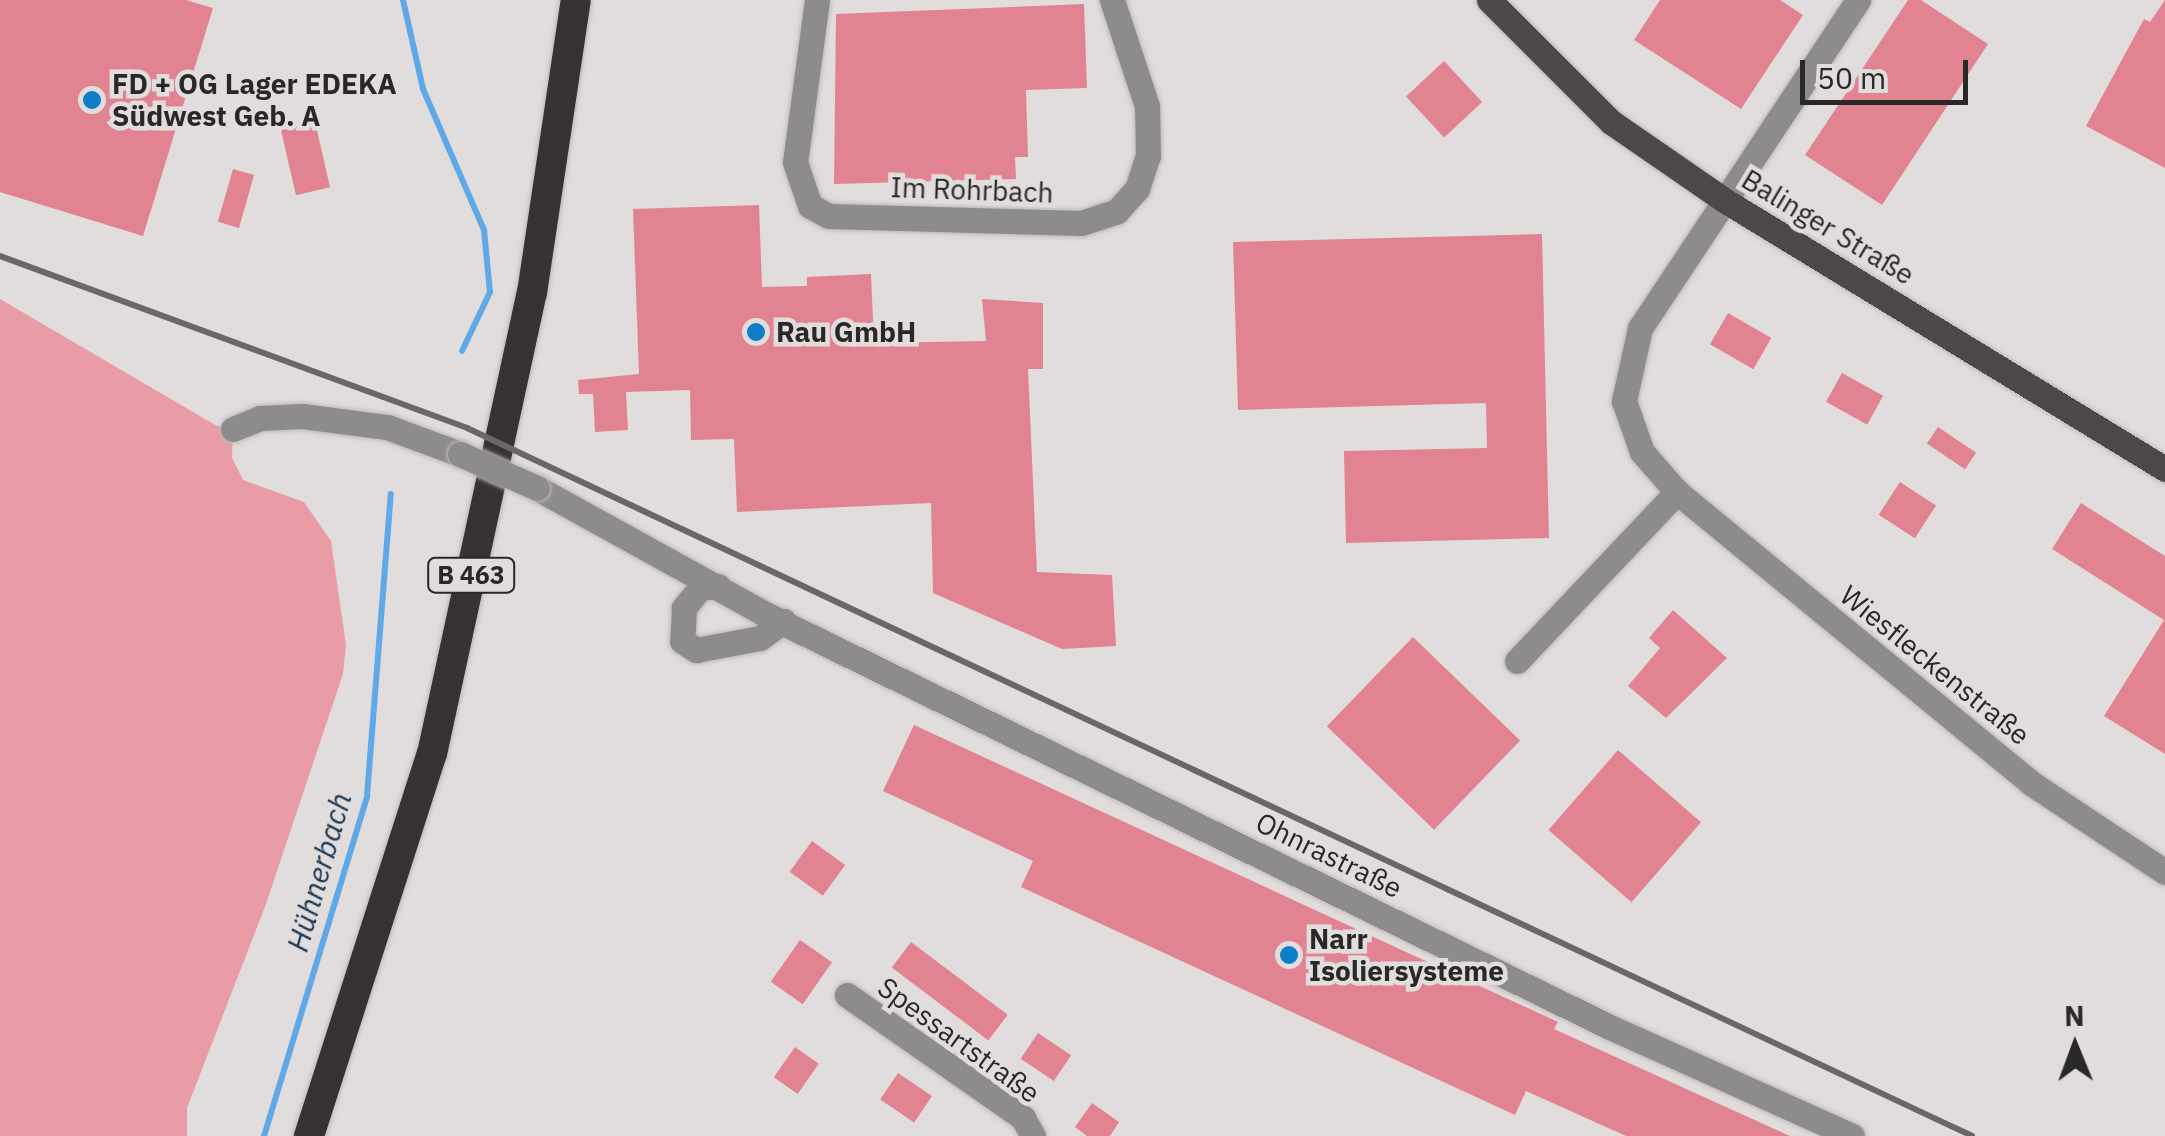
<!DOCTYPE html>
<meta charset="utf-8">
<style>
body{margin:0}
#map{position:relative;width:2165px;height:1136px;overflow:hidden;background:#e2dddd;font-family:"IBM Plex Sans",sans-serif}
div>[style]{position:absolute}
.green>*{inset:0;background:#e99ba6}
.stream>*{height:6px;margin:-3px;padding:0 3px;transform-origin:3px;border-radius:3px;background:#60a9e8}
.building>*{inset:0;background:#e28392;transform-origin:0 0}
.roads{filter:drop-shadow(0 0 2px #bdb9b9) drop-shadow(0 0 2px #bdb9b9)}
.minor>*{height:25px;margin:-12.5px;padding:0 12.5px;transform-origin:12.5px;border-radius:12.5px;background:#8d8b8b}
.major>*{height:25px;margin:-12.5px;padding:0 12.5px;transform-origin:12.5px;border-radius:12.5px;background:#4c4849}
.highway>*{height:30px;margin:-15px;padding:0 15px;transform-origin:15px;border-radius:15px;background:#363132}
.rail>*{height:6px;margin:-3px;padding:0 3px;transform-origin:3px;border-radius:3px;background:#6a6767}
.bridges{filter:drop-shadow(0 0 2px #bdb9b9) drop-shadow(0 0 2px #bdb9b9)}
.minor-bridge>*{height:25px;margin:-12.5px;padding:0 12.5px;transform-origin:12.5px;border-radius:12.5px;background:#8d8b8b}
.dots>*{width:28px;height:28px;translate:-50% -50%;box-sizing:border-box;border:5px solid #e2dddd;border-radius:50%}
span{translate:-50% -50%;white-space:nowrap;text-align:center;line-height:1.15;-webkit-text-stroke:9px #e2dddd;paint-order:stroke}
.shield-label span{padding:2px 8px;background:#e2dddd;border:2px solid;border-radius:8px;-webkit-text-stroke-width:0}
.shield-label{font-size:25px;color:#292727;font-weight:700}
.poi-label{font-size:28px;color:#292727;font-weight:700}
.left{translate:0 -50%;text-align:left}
.street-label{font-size:28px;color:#292727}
.water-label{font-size:30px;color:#193852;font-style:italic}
.north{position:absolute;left:2025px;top:996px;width:100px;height:100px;-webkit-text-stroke:8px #e2dddd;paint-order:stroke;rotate:359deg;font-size:28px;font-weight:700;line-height:40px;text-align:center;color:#292727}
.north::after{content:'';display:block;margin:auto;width:35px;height:45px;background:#292727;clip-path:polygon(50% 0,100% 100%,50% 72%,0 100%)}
.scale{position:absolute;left:1800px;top:60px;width:168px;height:45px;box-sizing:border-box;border:5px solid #292727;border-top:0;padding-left:12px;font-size:30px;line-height:35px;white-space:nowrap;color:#292727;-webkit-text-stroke:8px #e2dddd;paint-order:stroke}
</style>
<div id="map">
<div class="green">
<div style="clip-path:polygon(0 299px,217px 426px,233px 429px,232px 458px,243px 480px,304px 502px,331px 541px,346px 645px,343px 674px,266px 904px,187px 1108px,187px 1136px,0 1136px)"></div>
</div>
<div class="stream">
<div style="left:403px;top:0;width:91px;rotate:77.3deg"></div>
<div style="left:423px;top:89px;width:154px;rotate:66.6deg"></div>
<div style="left:484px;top:230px;width:62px;rotate:84.5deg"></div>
<div style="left:490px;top:292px;width:65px;rotate:115.4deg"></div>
<div style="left:264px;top:1136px;width:355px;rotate:-73.1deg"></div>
<div style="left:367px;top:796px;width:303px;rotate:-85.5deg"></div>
</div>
<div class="building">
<div style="clip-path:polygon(0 0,186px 0,213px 8px,143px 236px,0 192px)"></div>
<div style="clip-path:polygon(1660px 0,1780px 0,1803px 15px,1741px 109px,1634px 40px)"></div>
<div style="clip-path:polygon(1908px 0,1921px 0,1988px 44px,1882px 205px,1805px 155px)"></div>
<div style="clip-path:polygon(2165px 0,2165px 168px,2086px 126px,2144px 19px,2150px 22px)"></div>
<div style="clip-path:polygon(1084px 4px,1087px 88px,1026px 90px,1028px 157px,1015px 157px,1016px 179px,834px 184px,836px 14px)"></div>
<div style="left:1444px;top:61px;width:56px;height:52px;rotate:47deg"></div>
<div style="left:315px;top:122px;width:67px;height:35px;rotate:77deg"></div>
<div style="left:233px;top:169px;width:22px;height:55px;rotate:16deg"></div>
<div style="clip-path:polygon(759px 205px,762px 287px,807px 286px,807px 277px,871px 274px,874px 343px,986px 341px,982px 299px,1043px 303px,1043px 369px,1028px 369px,1037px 572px,1112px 575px,1116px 646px,1062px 649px,933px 593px,931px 503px,737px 512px,734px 439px,691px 440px,690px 390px,626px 392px,628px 430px,595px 432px,593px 394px,579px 394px,578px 380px,639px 374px,633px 209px)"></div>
<div style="clip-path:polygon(1542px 234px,1549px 538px,1346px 543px,1344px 451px,1487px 448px,1486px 403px,1238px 410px,1233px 242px)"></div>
<div style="left:1728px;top:313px;width:50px;height:36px;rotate:30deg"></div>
<div style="left:1842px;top:373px;width:47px;height:33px;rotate:29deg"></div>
<div style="left:1938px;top:427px;width:46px;height:20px;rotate:34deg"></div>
<div style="left:1900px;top:482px;width:43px;height:39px;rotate:33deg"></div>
<div style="clip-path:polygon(2081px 503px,2165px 556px,2165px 754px,2104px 716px,2164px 620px,2052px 549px)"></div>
<div style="clip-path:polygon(1673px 610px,1727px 658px,1666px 718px,1628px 686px,1660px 648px,1649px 638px)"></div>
<div style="left:1413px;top:637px;width:149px;height:124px;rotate:44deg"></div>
<div style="clip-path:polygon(914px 725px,1558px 1022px,1554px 1029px,1790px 1136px,1626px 1136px,1526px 1091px,1515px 1115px,1021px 887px,1033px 861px,883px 791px)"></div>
<div style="left:1618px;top:750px;width:110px;height:106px;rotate:41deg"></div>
<div style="left:812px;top:841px;width:41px;height:38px;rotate:36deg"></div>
<div style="left:800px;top:940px;width:39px;height:51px;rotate:35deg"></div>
<div style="left:911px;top:942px;width:121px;height:32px;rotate:37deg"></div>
<div style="left:1038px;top:1033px;width:40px;height:31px;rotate:34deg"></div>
<div style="left:795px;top:1047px;width:29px;height:37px;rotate:35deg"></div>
<div style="left:898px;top:1073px;width:41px;height:32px;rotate:34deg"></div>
<div style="clip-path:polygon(1092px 1103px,1119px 1122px,1110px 1136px,1087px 1136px,1075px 1127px)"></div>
</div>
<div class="roads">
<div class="minor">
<div style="left:817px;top:0;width:163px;rotate:97.7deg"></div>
<div style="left:795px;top:162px;width:46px;rotate:71.2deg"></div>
<div style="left:810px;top:206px;width:21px;rotate:28deg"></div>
<div style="left:829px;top:216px;width:252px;rotate:1.6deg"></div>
<div style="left:1081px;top:223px;width:38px;rotate:-18deg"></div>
<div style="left:1117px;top:211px;width:30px;rotate:-48deg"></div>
<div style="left:1137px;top:189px;width:35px;rotate:-72deg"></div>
<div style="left:1148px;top:156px;width:50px;rotate:-91.1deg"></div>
<div style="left:1147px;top:106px;width:112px;rotate:-108.3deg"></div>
<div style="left:1858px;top:0;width:394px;rotate:123.6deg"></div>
<div style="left:1640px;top:328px;width:75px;rotate:102.4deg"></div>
<div style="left:1624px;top:401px;width:54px;rotate:70.6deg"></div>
<div style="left:1642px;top:452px;width:53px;rotate:48.8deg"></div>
<div style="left:1677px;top:492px;width:458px;rotate:39.4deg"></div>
<div style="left:2031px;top:783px;width:161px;rotate:33.6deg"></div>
<div style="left:233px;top:429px;width:29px;rotate:-22deg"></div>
<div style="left:260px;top:418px;width:42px;rotate:-2.7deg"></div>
<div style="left:302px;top:416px;width:86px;rotate:7.4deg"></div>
<div style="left:387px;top:427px;width:78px;rotate:20.3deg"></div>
<div style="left:537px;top:488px;width:258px;rotate:28.9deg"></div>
<div style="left:763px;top:613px;width:945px;rotate:26.05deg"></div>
<div style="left:1612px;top:1028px;width:263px;rotate:24.2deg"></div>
<div style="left:718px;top:586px;width:18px;rotate:174deg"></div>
<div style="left:700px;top:588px;width:26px;rotate:129deg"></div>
<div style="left:684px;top:608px;width:33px;rotate:93deg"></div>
<div style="left:682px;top:641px;width:17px;rotate:33deg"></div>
<div style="left:696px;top:650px;width:65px;rotate:-10.6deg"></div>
<div style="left:760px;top:638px;width:29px;rotate:-36deg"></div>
<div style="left:1517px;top:661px;width:233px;rotate:-46.6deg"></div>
<div style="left:847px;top:995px;width:215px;rotate:34.9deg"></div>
<div style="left:1023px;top:1118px;width:21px;rotate:61deg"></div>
</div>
<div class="major">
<div style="left:1489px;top:0;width:173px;rotate:45deg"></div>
<div style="left:1611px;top:122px;width:137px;rotate:34.6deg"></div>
<div style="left:1724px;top:200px;width:517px;rotate:31.38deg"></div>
</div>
<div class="highway">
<div style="left:309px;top:1136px;width:401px;rotate:-72.2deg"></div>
<div style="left:432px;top:754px;width:472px;rotate:-77.8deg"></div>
<div style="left:532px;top:293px;width:296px;rotate:-81.5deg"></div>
</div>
</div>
<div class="rail">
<div style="left:0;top:256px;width:498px;rotate:20.2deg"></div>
<div style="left:467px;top:428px;width:1663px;rotate:25.19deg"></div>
</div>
<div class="bridges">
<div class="minor-bridge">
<div style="left:460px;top:454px;width:84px;rotate:23.8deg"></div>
</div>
</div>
<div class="dots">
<div style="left:92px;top:100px;background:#0d7ec7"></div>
<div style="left:756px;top:332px;background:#0d7ec7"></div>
<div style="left:1289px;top:955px;background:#0d7ec7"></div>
</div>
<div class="shield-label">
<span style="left:471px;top:575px">B 463</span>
</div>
<div class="poi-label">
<span class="left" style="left:112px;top:100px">FD + OG Lager EDEKA<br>Südwest Geb. A</span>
<span class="left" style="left:776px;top:332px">Rau GmbH</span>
<span class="left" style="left:1309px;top:955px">Narr<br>Isoliersysteme</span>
</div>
<div class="street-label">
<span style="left:972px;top:190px;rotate:2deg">Im Rohrbach</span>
<span style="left:1828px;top:227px;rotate:31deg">Balinger Straße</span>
<span style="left:1935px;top:665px;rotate:39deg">Wiesfleckenstraße</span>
<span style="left:1329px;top:855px;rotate:26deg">Ohnrastraße</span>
<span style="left:959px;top:1040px;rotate:36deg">Spessartstraße</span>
</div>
<div class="water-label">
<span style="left:319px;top:872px;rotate:-74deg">Hühnerbach</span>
</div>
<div class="north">N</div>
<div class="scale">50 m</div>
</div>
